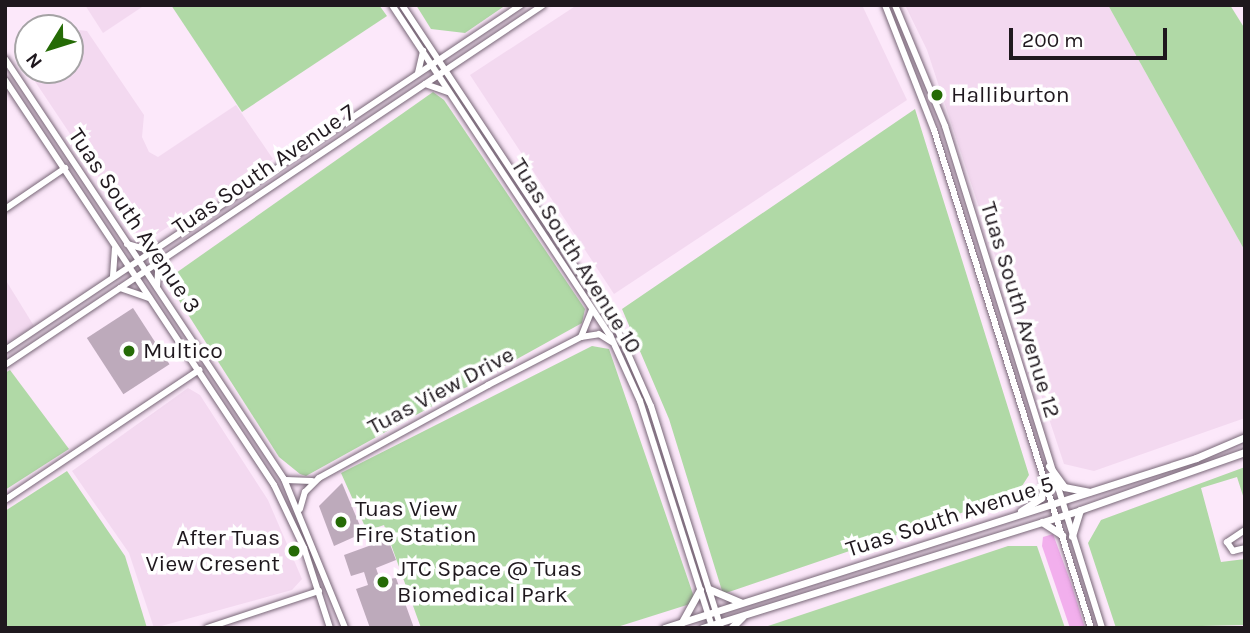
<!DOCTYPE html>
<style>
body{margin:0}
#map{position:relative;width:1250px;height:633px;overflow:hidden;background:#fce8fa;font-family:Karla,sans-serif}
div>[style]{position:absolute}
.built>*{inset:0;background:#f3d9f0}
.green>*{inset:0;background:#b0d9a6}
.water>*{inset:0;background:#f2afed}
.building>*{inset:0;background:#bdaabb;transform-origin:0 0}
.roads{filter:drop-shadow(0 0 2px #786777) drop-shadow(0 0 2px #786777)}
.minor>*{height:6px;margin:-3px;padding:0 3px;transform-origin:3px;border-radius:3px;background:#fff}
.major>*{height:7px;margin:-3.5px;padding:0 3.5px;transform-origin:3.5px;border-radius:3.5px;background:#fff}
.dots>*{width:19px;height:19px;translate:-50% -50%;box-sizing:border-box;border:4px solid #fff;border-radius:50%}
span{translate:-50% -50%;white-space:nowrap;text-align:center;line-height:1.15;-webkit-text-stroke:7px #fff;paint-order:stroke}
.poi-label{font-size:23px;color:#1f181e}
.left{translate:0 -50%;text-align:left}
.right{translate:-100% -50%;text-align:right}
.street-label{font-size:23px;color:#1f181e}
.frame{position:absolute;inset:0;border:7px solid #1f181e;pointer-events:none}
.north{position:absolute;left:14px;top:14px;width:70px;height:70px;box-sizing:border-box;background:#fff;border:2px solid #a5a3a5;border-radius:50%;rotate:232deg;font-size:19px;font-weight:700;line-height:28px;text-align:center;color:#1f181e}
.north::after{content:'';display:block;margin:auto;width:24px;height:32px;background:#256b06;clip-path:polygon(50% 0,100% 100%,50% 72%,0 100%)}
.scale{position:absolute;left:1009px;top:28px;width:158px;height:32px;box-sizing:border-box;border:4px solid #1f181e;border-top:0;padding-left:9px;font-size:21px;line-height:24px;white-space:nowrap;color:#1f181e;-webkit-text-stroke:5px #fff;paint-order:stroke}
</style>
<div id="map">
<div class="built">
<div style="clip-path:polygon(85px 5px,145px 5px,103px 33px)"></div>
<div style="clip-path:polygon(577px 5px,862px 5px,907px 100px,614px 294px,470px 75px)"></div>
<div style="clip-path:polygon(905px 5px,1108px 5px,1245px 251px,1245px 418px,1094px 471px,1064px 464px,927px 50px)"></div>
<div style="clip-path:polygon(79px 30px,87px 31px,144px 115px,142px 137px,149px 152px,158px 157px,236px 105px,273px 159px,154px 236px,137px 234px,24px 65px,28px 63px,28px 70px,70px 70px,70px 35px)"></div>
<div style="clip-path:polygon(5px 279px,34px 326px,5px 344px)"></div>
<div style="clip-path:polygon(188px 388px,200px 395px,268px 500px,302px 579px,292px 590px,154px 628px,129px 553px,72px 471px)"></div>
</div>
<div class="green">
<div style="clip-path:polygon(171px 5px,379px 5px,387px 16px,242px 112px)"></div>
<div style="clip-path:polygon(416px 5px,506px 5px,465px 33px,431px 29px)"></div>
<div style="clip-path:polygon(1108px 5px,1230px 5px,1245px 29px,1245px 251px)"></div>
<div style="clip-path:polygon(433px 92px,444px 100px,585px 309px,582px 323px,306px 476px,300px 474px,279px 457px,166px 280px)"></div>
<div style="clip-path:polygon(915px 109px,1029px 475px,1017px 494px,723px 594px,669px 419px,622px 309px)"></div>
<div style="clip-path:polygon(592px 346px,609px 349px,694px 597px,690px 604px,614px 628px,421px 628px,384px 525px,367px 531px,341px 473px)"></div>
<div style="clip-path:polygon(10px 370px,69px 449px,5px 490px,5px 373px)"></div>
<div style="clip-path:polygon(1245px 467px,1245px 502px,1237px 477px,1201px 488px,1221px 562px,1245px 559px,1245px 625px,1116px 628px,1088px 543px,1101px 520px)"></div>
<div style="clip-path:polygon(67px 471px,125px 556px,147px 628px,5px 628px,5px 511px)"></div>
<div style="clip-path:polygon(1008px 546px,1037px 546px,1065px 628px,762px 628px)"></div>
</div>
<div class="water">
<div style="clip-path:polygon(1053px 534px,1071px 583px,1085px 628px,1070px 628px,1042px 546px,1043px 537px)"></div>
</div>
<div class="building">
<div style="left:133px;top:308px;width:67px;height:55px;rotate:57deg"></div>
<div style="clip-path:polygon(342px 483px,363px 533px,334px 546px,319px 506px)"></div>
<div style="clip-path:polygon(388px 539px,396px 560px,376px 568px,380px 580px,396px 578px,414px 628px,370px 628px,356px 589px,368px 585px,364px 572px,351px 576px,344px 555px)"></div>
</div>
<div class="roads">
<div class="minor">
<div style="left:392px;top:5px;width:396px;rotate:56.6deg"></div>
<div style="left:610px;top:335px;width:72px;rotate:65.6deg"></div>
<div style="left:640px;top:401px;width:237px;rotate:72.3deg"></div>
<div style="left:402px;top:5px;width:391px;rotate:56.5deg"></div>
<div style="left:618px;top:331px;width:82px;rotate:66.3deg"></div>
<div style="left:651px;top:406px;width:233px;rotate:72.5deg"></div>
<div style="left:885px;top:5px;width:134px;rotate:68.6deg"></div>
<div style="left:934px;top:130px;width:522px;rotate:72.5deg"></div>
<div style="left:895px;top:5px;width:131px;rotate:67.5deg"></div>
<div style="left:945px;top:126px;width:526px;rotate:72.63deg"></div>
<div style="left:5px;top:59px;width:504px;rotate:56.4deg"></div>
<div style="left:284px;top:479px;width:161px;rotate:67.7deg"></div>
<div style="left:418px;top:73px;width:23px;rotate:-77deg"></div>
<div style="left:5px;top:80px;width:486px;rotate:56.4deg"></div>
<div style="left:274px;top:485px;width:70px;rotate:64.5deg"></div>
<div style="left:304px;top:548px;width:84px;rotate:72deg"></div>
<div style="left:425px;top:84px;width:24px;rotate:19deg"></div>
<div style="left:5px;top:209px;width:73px;rotate:-34.3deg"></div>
<div style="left:127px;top:244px;width:26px;rotate:16deg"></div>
<div style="left:113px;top:276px;width:27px;rotate:-86deg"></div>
<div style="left:157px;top:287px;width:26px;rotate:-86deg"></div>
<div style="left:120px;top:288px;width:31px;rotate:19deg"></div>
<div style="left:581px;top:337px;width:29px;rotate:-68deg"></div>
<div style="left:5px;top:350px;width:621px;rotate:-33.77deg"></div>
<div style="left:5px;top:365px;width:647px;rotate:-33.79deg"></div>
<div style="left:286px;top:480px;width:26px;rotate:2deg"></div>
<div style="left:5px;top:500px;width:234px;rotate:-33.8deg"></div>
<div style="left:300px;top:509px;width:18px;rotate:-74deg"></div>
<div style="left:305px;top:492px;width:20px;rotate:-45deg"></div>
<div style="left:319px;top:478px;width:193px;rotate:-28.8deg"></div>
<div style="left:488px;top:385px;width:105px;rotate:-27.3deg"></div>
<div style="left:581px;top:337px;width:18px;rotate:-9deg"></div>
<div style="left:599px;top:334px;width:15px;rotate:32deg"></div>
<div style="left:1245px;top:530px;width:22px;rotate:146deg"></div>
<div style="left:1227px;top:542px;width:11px;rotate:56deg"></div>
<div style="left:1233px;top:551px;width:12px;rotate:-14deg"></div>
<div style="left:207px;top:628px;width:118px;rotate:-18.3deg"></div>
</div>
<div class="major">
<div style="left:1049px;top:466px;width:26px;rotate:54deg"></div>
<div style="left:1064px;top:487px;width:25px;rotate:11deg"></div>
<div style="left:1021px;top:511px;width:24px;rotate:-33deg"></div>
<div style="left:1041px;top:498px;width:16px;rotate:-76deg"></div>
<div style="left:1042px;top:522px;width:24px;rotate:33deg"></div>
<div style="left:1072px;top:536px;width:27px;rotate:-73deg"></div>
<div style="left:709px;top:589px;width:34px;rotate:23deg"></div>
<div style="left:682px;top:622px;width:37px;rotate:-61deg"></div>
<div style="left:664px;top:628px;width:559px;rotate:-17.72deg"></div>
<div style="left:1196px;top:458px;width:53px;rotate:-23.2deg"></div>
<div style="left:702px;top:628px;width:396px;rotate:-17.3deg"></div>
<div style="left:1080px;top:510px;width:175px;rotate:-19.4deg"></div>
<div style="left:731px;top:628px;width:16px;rotate:-45deg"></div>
</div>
</div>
<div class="dots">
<div style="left:937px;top:95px;background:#256b06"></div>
<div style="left:129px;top:351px;background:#256b06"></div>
<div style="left:341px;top:522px;background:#256b06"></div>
<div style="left:294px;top:551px;background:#256b06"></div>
<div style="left:383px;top:582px;background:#256b06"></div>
</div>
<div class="poi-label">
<span class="left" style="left:951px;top:95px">Halliburton</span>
<span class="left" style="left:143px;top:351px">Multico</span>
<span class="left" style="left:355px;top:522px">Tuas View<br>Fire Station</span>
<span class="right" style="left:280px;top:551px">After Tuas<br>View Cresent</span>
<span class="left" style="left:397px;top:582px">JTC Space @ Tuas<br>Biomedical Park</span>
</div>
<div class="street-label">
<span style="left:264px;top:170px;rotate:-34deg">Tuas South Avenue 7</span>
<span style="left:134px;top:221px;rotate:56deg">Tuas South Avenue 3</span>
<span style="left:576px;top:256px;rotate:58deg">Tuas South Avenue 10</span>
<span style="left:1020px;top:310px;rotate:73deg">Tuas South Avenue 12</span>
<span style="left:441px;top:391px;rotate:-28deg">Tuas View Drive</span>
<span style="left:950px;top:517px;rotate:-18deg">Tuas South Avenue 5</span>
</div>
<div class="frame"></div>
<div class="north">N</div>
<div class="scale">200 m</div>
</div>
